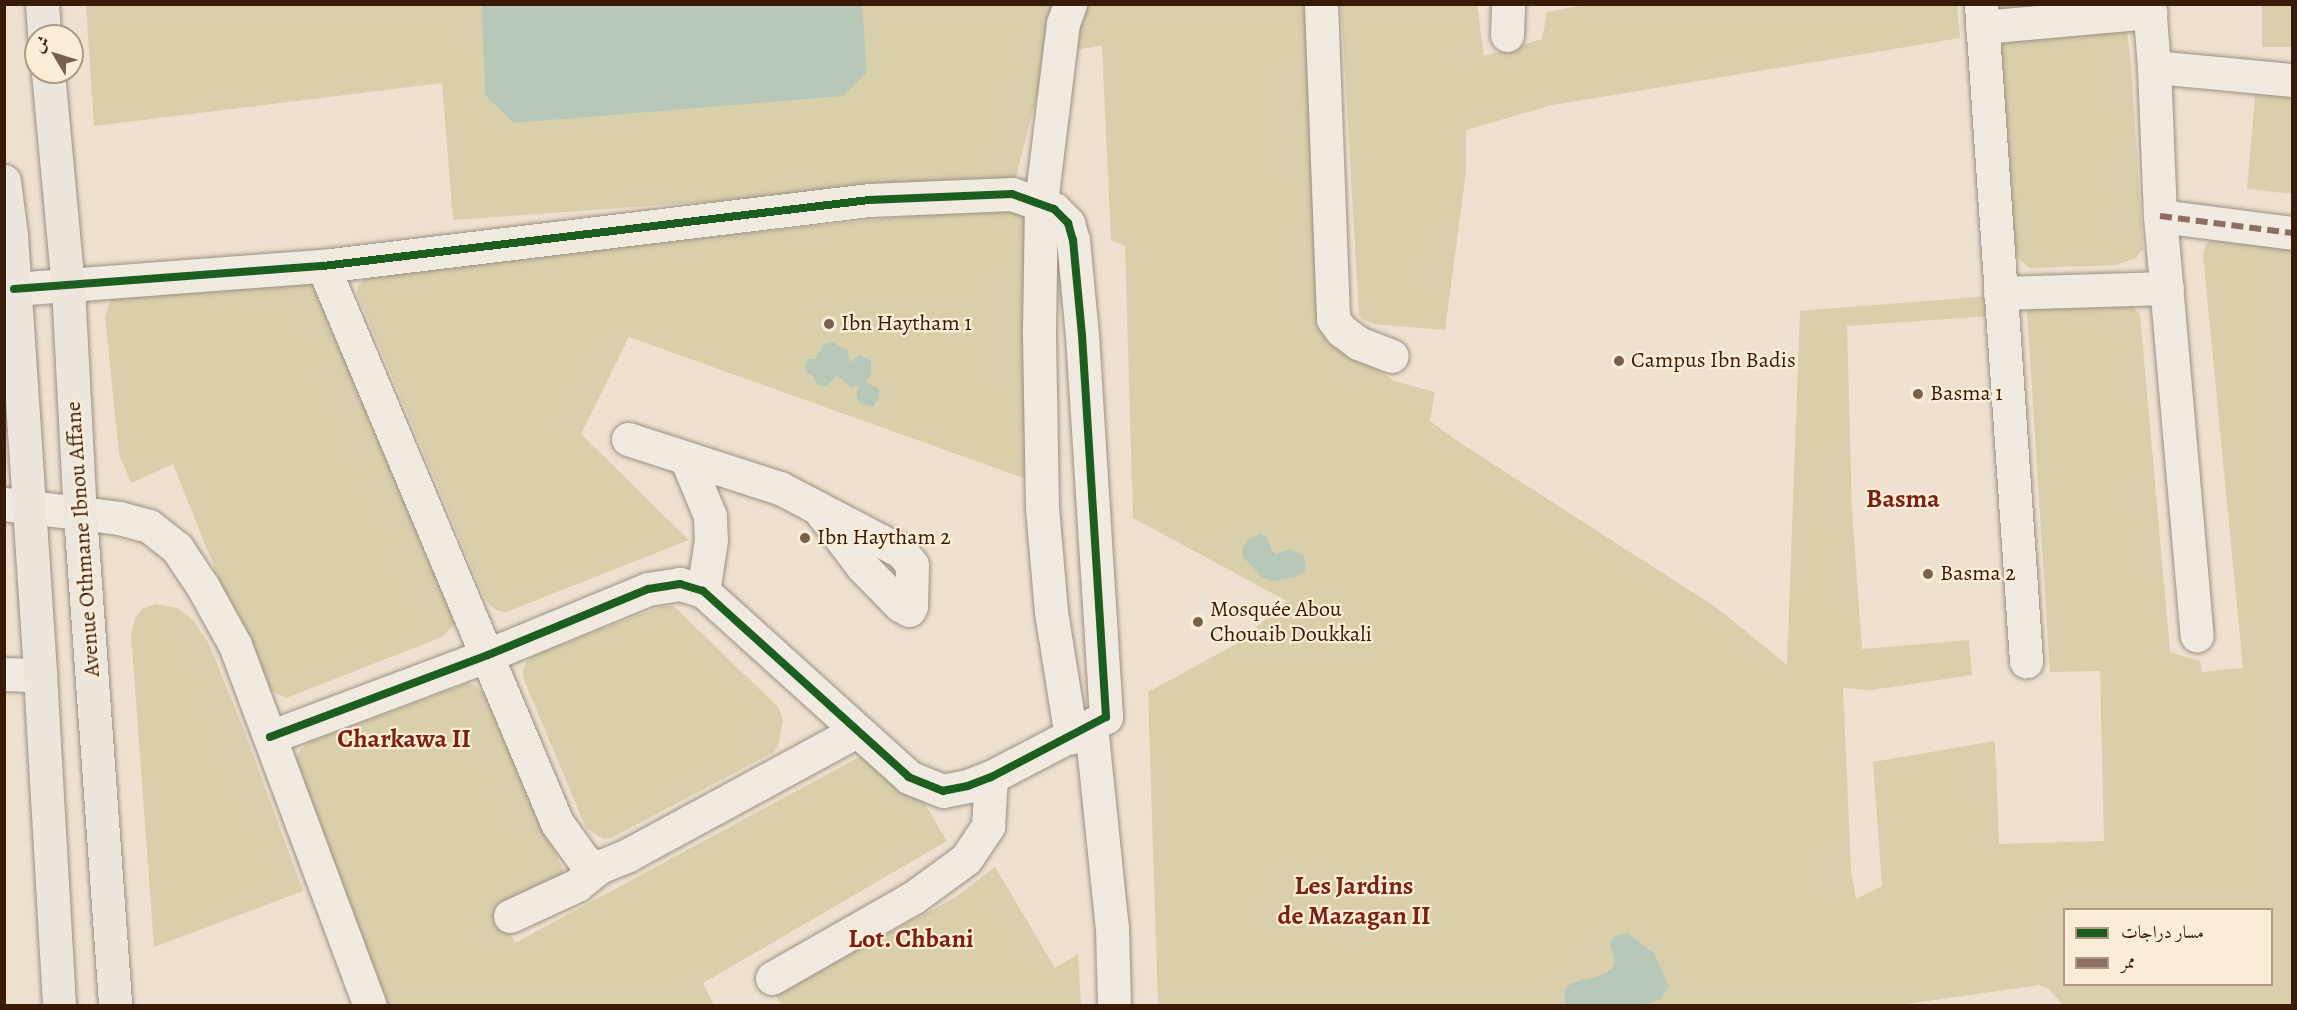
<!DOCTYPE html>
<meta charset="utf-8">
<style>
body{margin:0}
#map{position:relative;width:2297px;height:1010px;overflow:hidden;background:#eee1cf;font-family:Alegreya,Amiri,serif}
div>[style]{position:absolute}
.green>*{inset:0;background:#d9cfab;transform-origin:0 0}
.water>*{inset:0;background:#b7c8b9}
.roads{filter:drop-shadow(0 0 2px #9c9184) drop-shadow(0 0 2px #9c9184)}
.minor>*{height:33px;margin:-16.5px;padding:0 16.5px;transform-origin:16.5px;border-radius:16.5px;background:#f0eae0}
.major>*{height:33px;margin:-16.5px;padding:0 16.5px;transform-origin:16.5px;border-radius:16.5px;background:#ede6dc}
.quiet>*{height:6px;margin-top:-3px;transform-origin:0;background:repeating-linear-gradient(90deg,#8d6e63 0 12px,transparent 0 18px)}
.cycleway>*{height:8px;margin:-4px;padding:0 4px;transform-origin:4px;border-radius:4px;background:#1b5e20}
.dots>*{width:16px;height:16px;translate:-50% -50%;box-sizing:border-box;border:3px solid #fcedd7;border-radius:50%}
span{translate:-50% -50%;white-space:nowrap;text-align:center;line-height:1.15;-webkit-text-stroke:4.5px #fcedd7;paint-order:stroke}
.poi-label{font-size:22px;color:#391a07}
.left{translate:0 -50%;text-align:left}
.street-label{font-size:22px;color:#391a07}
.quarter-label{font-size:26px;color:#7a1f14;font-weight:700}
.frame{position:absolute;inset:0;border:6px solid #391a07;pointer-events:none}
.legend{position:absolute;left:2063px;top:908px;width:210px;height:78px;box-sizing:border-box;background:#fcedd7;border:2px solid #ae9984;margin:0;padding:8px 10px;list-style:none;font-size:18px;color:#391a07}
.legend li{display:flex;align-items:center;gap:12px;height:30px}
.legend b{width:30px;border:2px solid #ae9984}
.north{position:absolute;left:24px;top:24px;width:60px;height:60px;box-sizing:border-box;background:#fcedd7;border:2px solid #ae9984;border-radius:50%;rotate:308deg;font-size:16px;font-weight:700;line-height:24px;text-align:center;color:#391a07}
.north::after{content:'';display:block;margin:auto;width:21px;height:27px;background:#78604d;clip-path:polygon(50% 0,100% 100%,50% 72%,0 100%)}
</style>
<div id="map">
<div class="green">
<div style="clip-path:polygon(1590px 4px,1957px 5px,1960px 38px,1552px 105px,1466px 130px,1466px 172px,1445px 330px,1374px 324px,1364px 320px,1359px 315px,1341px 5px,1477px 5px,1484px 56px,1542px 39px,1547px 12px)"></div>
<div style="clip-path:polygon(evenodd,86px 5px,1312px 5px,1346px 348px,1394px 381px,1435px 392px,1430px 421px,1465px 446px,1717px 608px,1787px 665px,1800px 311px,1989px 296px,1991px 316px,1847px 326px,1852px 512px,1862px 649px,1969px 640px,1972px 675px,1871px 690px,1843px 688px,1851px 870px,1856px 899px,1882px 886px,1873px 762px,1995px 741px,1999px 844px,2104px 841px,2100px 671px,2050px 672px,2027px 311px,2034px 303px,2130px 305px,2140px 314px,2170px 652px,2200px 661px,2202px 672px,2243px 668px,2203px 255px,2206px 244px,2212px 239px,2292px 249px,2292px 1005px,2063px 1005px,2048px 988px,2039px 985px,1892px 1006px,1158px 1005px,1148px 692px,1238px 643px,1287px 601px,1133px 518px,1125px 246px,1111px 240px,1102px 46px,1048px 53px,1015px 180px,453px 220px,442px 83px,94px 126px,86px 5px,2064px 910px,2272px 910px,2272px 984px,2064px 984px,2064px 910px)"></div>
<div style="clip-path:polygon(1994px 5px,2124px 5px,2131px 64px,2143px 249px,2136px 258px,2116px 265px,2030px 268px,2020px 260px,2013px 248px)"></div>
<div style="left:2262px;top:5px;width:30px;height:42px"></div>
<div style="clip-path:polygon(2256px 86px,2292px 90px,2292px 194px,2247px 189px)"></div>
<div style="clip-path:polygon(1011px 205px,1029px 209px,1029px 480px,629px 337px,581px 434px,689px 540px,506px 612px,496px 610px,489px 604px,483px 594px,357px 293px,358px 286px,374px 269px,505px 259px)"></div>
<div style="clip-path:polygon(314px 280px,457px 622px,442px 637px,286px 698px,269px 690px,259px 679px,173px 464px,131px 483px,119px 454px,105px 316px,112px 298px)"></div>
<div style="clip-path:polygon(155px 604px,178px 608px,193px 620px,209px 644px,244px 730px,303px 891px,154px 947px,131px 633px,135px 618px,142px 609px)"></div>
<div style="clip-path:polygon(662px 606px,673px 606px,681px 613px,779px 708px,783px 720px,778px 746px,774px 752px,611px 838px,603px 839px,586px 828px,524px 680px,523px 670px,527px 661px,534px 655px)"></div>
<div style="clip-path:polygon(468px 683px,475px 685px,488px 698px,566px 877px,502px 914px,515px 943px,865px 754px,918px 793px,947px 841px,703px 983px,714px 1005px,387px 1005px,291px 775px,293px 764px,301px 749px,309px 742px)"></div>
<div style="clip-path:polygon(995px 867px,1055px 968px,1078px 954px,1081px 1005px,782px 1006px,775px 994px,956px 897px)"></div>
</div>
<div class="water">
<div style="clip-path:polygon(482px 5px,862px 5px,867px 72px,843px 96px,514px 123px,485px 95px)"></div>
<div style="clip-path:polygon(832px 342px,847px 349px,850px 362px,859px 355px,871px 360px,871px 375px,866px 382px,879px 389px,879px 397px,873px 407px,860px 404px,856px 395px,860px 385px,851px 387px,837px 376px,826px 387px,818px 385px,812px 375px,808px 374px,804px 368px,808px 359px,815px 359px,824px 344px)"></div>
<div style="clip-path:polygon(1260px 534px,1267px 537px,1272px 551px,1276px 554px,1291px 549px,1304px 556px,1306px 566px,1304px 572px,1296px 577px,1273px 581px,1262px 577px,1243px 557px,1243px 548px,1248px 540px)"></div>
<div style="clip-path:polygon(1627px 933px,1654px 953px,1669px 986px,1661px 999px,1644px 1005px,1565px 1005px,1564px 991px,1571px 983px,1599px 976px,1611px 970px,1615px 962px,1610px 943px,1615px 936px)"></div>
</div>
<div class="roads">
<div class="minor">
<div style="left:1070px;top:4px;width:20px;rotate:110deg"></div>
<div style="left:1063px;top:23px;width:181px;rotate:97deg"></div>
<div style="left:1041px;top:203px;width:133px;rotate:90.9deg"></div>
<div style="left:1039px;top:336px;width:171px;rotate:89deg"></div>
<div style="left:1042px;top:507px;width:105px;rotate:85.1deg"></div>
<div style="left:1051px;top:612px;width:127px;rotate:80.9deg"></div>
<div style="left:1321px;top:4px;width:315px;rotate:87.8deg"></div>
<div style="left:1333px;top:319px;width:14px;rotate:54deg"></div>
<div style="left:1341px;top:330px;width:21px;rotate:37deg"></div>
<div style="left:1358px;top:343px;width:36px;rotate:21deg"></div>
<div style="left:1981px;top:4px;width:659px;rotate:86.08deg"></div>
<div style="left:2149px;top:4px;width:63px;rotate:85.5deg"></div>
<div style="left:2154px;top:67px;width:149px;rotate:87.7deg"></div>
<div style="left:2160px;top:216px;width:421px;rotate:85deg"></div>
<div style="left:1982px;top:27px;width:169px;rotate:-5.1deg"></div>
<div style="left:1507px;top:35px;width:31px;rotate:-88deg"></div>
<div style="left:2154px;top:67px;width:139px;rotate:5.4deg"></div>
<div style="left:2160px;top:216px;width:133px;rotate:7.3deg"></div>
<div style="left:323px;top:266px;width:604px;rotate:67.21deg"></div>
<div style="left:557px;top:823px;width:48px;rotate:54.3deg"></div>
<div style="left:585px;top:862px;width:15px;rotate:20deg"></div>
<div style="left:599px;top:867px;width:31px;rotate:-22deg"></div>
<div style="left:628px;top:855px;width:260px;rotate:-28.5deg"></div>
<div style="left:14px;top:289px;width:310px;rotate:-4.3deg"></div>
<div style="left:323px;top:266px;width:550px;rotate:-6.89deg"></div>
<div style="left:869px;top:200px;width:143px;rotate:-2.4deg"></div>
<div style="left:1012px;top:194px;width:45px;rotate:19.7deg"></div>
<div style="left:1054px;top:209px;width:20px;rotate:45deg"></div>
<div style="left:1068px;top:223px;width:18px;rotate:74deg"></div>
<div style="left:1073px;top:240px;width:95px;rotate:84.6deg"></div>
<div style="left:1082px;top:335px;width:383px;rotate:86.4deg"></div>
<div style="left:1106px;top:717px;width:130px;rotate:152.4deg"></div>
<div style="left:991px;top:777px;width:25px;rotate:159deg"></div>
<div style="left:968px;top:786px;width:25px;rotate:169deg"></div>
<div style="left:943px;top:791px;width:37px;rotate:-158deg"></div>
<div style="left:909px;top:777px;width:278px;rotate:-137.9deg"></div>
<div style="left:703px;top:591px;width:24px;rotate:-163deg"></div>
<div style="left:680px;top:584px;width:32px;rotate:171deg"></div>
<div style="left:648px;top:589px;width:173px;rotate:157.6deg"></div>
<div style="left:488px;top:655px;width:233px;rotate:159.4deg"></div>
<div style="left:2000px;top:293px;width:167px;rotate:-1.7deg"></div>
<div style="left:628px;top:439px;width:160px;rotate:17.9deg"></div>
<div style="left:780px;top:488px;width:138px;rotate:27.7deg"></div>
<div style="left:902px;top:552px;width:16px;rotate:52deg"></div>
<div style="left:912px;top:565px;width:41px;rotate:91.4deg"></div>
<div style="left:911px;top:606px;width:4px;rotate:117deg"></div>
<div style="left:909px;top:610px;width:10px;rotate:-151deg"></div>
<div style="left:900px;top:605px;width:54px;rotate:-134.3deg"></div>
<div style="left:862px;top:566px;width:73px;rotate:-127.2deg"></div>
<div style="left:686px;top:458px;width:63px;rotate:67.5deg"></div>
<div style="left:710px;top:516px;width:24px;rotate:88deg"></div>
<div style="left:711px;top:540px;width:52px;rotate:98.9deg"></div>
<div style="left:4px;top:504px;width:116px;rotate:6.9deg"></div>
<div style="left:119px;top:518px;width:31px;rotate:15deg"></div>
<div style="left:149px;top:526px;width:36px;rotate:38deg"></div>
<div style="left:177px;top:548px;width:47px;rotate:56.3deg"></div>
<div style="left:203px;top:587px;width:66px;rotate:61.1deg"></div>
<div style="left:235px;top:645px;width:385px;rotate:69.5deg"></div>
<div style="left:4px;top:674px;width:36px;rotate:2deg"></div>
<div style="left:1091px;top:726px;width:203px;rotate:84.1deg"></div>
<div style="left:1112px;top:928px;width:78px;rotate:88.5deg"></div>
<div style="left:510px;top:916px;width:74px;rotate:-24.8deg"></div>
<div style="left:577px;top:885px;width:28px;rotate:-39deg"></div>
<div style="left:772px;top:978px;width:163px;rotate:-29.7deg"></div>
<div style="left:914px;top:897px;width:64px;rotate:-36.2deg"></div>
<div style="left:966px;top:859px;width:40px;rotate:-56deg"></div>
<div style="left:988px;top:826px;width:49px;rotate:-86.5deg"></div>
</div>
<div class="major">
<div style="left:42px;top:4px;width:32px;rotate:86deg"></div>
<div style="left:48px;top:72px;width:216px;rotate:84.7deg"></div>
<div style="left:68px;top:287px;width:227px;rotate:87deg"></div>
<div style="left:80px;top:514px;width:493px;rotate:85.9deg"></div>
<div style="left:4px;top:181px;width:54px;rotate:82.6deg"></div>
<div style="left:11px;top:235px;width:441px;rotate:86.2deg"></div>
<div style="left:40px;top:675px;width:332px;rotate:86.7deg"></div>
</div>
</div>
<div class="quiet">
<div style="left:2160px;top:216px;width:133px;rotate:7.3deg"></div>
</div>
<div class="cycleway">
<div style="left:14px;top:289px;width:310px;rotate:-4.3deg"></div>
<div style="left:323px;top:266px;width:550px;rotate:-6.89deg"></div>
<div style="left:869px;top:200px;width:143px;rotate:-2.4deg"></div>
<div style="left:1012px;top:194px;width:45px;rotate:19.7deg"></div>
<div style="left:1054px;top:209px;width:20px;rotate:45deg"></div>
<div style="left:1068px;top:223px;width:18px;rotate:74deg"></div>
<div style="left:1073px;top:240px;width:95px;rotate:84.6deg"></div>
<div style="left:1082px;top:335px;width:383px;rotate:86.4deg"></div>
<div style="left:1106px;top:717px;width:130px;rotate:152.4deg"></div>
<div style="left:991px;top:777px;width:25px;rotate:159deg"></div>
<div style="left:968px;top:786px;width:25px;rotate:169deg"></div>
<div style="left:943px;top:791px;width:37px;rotate:-158deg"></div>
<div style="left:909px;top:777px;width:278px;rotate:-137.9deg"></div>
<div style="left:703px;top:591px;width:24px;rotate:-163deg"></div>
<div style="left:680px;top:584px;width:32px;rotate:171deg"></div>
<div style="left:648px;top:589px;width:173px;rotate:157.6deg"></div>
<div style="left:488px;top:655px;width:233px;rotate:159.4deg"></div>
</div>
<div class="dots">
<div style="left:829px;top:324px;background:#78604d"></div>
<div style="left:1619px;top:361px;background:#78604d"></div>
<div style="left:1918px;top:394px;background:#78604d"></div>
<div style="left:805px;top:538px;background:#78604d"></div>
<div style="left:1928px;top:574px;background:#78604d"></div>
<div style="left:1198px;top:622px;background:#78604d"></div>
</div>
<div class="poi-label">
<span class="left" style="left:841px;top:324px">Ibn Haytham 1</span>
<span class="left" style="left:1631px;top:361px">Campus Ibn Badis</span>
<span class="left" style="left:1930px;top:394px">Basma 1</span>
<span class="left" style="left:817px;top:538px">Ibn Haytham 2</span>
<span class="left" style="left:1940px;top:574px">Basma 2</span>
<span class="left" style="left:1210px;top:622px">Mosquée Abou<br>Chouaib Doukkali</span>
</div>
<div class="street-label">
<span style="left:83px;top:539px;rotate:-94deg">Avenue Othmane Ibnou Affane</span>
</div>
<div class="quarter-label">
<span style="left:1903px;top:499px">Basma</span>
<span style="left:404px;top:739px">Charkawa II</span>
<span style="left:1354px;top:901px">Les Jardins<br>de Mazagan II</span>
<span style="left:911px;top:939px">Lot. Chbani</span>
</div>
<div class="frame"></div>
<ul class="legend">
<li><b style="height:8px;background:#1b5e20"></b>مسار دراجات</li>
<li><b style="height:8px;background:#8d6e63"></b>ممر</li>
</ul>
<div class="north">ش</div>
</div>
